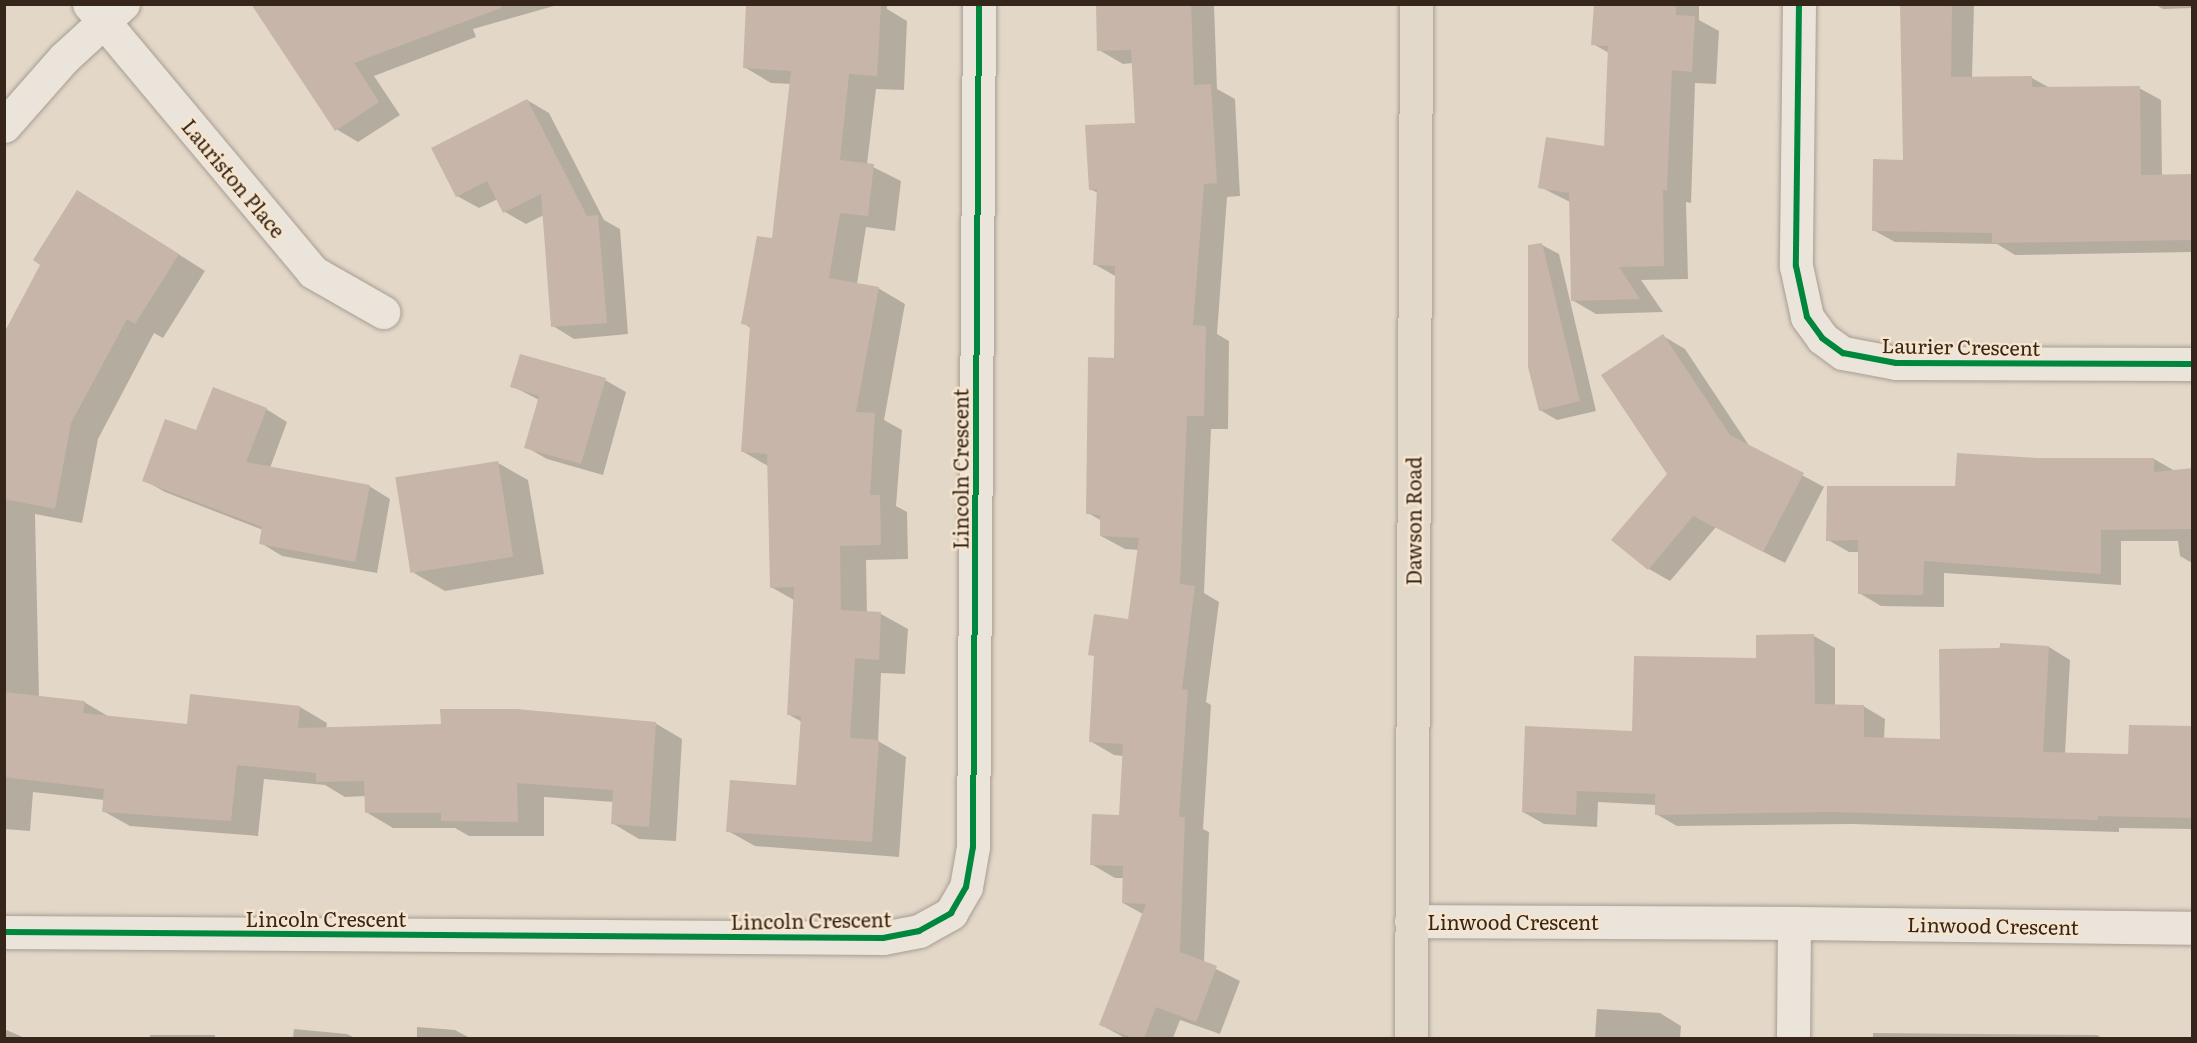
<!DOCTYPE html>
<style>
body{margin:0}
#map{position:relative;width:2197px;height:1043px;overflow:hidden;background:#e3d8c8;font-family:Literata,serif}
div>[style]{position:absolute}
.shadow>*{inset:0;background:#0003;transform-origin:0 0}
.building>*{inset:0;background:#c7b5a9;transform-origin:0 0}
.roads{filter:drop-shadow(0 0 2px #a89d92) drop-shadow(0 0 2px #a89d92)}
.minor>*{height:33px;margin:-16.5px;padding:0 16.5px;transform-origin:16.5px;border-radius:16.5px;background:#ebe4db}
.major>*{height:33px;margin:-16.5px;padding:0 16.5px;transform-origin:16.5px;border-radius:16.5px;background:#e3d9cb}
.cycleway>*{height:6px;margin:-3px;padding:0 3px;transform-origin:3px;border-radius:3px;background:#00873e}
span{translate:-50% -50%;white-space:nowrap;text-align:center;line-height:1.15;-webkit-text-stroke:5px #f6e5cc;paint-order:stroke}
.street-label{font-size:20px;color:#36251b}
.frame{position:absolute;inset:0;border:6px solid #36251b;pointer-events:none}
</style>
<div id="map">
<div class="shadow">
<div style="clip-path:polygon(280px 4px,561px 4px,473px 29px,476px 37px,374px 76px,400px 115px,358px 142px,336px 129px)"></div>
<div style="clip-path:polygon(747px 4px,887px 4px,887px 9px,907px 21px,904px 90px,876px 89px,867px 164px,901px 181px,895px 231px,866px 227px,857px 284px,878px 288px,905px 304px,884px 420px,902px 430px,896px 506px,907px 512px,908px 559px,866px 560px,867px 613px,881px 614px,908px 629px,905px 674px,881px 673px,878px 741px,906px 757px,899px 857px,755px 846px,728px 831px,797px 786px,802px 722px,788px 714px,794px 600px,771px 587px,768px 466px,742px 451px,752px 329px,743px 323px,773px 240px,791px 84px,771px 83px,744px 67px)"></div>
<div style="clip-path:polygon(1097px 4px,1214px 4px,1217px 89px,1235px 99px,1240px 196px,1227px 197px,1217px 334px,1229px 341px,1228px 429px,1211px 429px,1204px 593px,1219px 602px,1206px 702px,1211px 705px,1203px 829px,1209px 832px,1204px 963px,1240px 981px,1220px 1034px,1180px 1020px,1173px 1038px,1125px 1038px,1101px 1025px,1143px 914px,1123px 903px,1124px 878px,1115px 878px,1091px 864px,1120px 816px,1124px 756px,1114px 755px,1090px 741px,1096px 657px,1090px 654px,1130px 621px,1139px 550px,1125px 549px,1101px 536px,1102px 521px,1088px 513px,1115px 359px,1117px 277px,1094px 264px,1098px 193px,1090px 189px,1136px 124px,1133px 63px,1123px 64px,1099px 50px)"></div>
<div style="clip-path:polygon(1590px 4px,1699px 4px,1699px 20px,1719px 31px,1716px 84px,1695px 83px,1691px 203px,1686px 202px,1688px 279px,1641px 280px,1663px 312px,1596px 314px,1572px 300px,1570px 202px,1540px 187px,1606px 148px,1609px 53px,1593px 44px,1595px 7px)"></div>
<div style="clip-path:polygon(1901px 4px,1974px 4px,1972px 78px,2032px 78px,2050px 88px,2139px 88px,2161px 100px,2162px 176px,2192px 176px,2192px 252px,2015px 255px,1997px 244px,1895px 242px,1873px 230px,1905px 161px)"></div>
<div style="clip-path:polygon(2154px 4px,2192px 4px,2192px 8px,2163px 9px)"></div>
<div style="clip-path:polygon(527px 100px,549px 113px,604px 220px,620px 229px,628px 334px,574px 339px,553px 326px,544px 215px,526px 224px,505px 212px,498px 199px,479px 208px,457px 196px)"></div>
<div style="clip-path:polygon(104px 207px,205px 271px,163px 338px,154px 333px,98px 439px,82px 523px,35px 514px,39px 697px,84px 702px,111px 718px,189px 726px,192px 696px,300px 707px,327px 723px,326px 729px,655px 723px,682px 739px,676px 841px,639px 839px,612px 823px,614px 802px,544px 797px,544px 836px,469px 836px,455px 828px,393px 828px,366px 812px,366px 796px,345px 797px,325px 785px,264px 779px,258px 836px,130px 826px,103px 811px,104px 800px,33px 792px,30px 831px,4px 829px,4px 336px)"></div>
<div style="clip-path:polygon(1542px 245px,1559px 254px,1596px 411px,1557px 420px,1540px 410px)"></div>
<div style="clip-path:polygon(1663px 336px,1685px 349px,1750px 447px,1824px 487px,1785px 563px,1716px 527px,1670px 581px,1649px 569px,1669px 474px)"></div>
<div style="clip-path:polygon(605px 380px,626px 392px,603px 475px,547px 459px,526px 447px,539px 400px,512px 386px)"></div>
<div style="clip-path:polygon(266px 409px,287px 422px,270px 468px,369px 486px,390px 499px,377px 573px,282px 556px,261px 543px,263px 530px,165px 492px,144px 480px,197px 432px)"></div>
<div style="clip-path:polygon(2154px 459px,2175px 471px,2192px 469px,2192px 563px,2180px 556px,2178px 541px,2121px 541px,2121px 585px,1944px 573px,1944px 607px,1881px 606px,1859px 593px,1860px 552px,1849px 552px,1828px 540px,2036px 460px)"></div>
<div style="clip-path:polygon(498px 463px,528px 480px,544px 574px,445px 591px,414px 573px)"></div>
<div style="clip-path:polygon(1814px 636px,1835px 648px,1835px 706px,1863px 706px,1885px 719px,1884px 739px,1941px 741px,2001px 645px,2049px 647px,2070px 660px,2065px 754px,2130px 756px,2192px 727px,2192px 829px,2119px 828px,2119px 832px,1851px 824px,1677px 826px,1656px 814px,1656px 805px,1598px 802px,1597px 827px,1544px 824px,1523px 812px,1633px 732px,1758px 660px)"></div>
<div style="clip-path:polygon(1597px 1009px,1660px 1013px,1681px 1026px,1680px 1038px,1595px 1038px)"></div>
<div style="clip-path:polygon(417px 1027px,455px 1030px,470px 1038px,417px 1038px)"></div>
<div style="clip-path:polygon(4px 1029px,25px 1038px,66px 1038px,4px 1038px)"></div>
<div style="clip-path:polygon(294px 1029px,347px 1034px,355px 1038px,293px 1038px)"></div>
<div style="clip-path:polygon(1873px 1033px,2097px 1035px,2102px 1038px,1873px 1038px)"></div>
<div style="left:150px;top:1035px;width:65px;height:3px"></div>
</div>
<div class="building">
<div style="clip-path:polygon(251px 4px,500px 4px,501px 8px,354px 63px,379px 102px,335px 131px)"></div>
<div style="clip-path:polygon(746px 4px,881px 4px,877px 76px,849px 74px,840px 160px,874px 164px,868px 216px,840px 213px,829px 278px,879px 287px,856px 412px,875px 413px,870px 495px,880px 495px,881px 545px,840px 546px,841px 610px,881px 612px,879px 660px,855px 658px,850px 738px,879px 740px,872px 842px,726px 832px,730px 780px,796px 785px,801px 716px,787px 715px,794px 587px,770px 588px,767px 454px,741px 452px,750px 326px,741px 324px,757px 236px,772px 238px,791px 71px,743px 68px)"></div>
<div style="clip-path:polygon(1096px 4px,1191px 4px,1194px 85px,1211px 84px,1217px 183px,1204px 184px,1193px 325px,1206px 326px,1204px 416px,1187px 416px,1180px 584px,1195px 586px,1182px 689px,1188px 690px,1179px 817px,1185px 817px,1180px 952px,1217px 966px,1196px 1022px,1156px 1007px,1144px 1038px,1133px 1038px,1099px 1025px,1146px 904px,1122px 903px,1123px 866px,1090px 865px,1092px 814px,1119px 815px,1123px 744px,1089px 742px,1094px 656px,1088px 655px,1094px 614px,1128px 619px,1139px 538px,1100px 536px,1100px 515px,1086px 514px,1088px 357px,1114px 358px,1115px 266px,1093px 265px,1097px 189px,1089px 190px,1085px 125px,1135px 123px,1131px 50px,1097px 51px)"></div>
<div style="clip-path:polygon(1594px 4px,1676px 4px,1676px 15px,1695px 16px,1692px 72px,1672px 70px,1667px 190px,1663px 190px,1664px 266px,1619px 267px,1640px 299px,1571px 301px,1569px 193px,1538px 188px,1546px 137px,1604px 146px,1608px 46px,1591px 45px)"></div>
<div style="clip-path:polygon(1900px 4px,1952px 4px,1951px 77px,2032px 76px,2032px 87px,2140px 86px,2141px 175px,2193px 174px,2193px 240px,1992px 243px,1992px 233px,1872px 231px,1873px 159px,1903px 160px)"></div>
<div style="clip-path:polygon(527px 99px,587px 216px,598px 215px,607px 323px,551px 327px,541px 194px,503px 213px,487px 181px,456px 197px,431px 148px)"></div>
<div style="clip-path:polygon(77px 190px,179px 254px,135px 324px,127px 319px,71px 423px,55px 509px,4px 499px,4px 333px,40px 265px,33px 260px)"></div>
<div style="clip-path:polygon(1542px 243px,1580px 401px,1539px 411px,1528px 367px,1528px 245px)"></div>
<div style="clip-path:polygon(1663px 334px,1730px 435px,1804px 473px,1763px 552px,1693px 516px,1648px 570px,1611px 540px,1667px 474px,1601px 375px)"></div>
<div style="clip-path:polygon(520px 354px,606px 378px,581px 464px,524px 448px,539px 396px,510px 387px)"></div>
<div style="clip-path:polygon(213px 387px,267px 408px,246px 462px,370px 485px,355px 562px,259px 544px,262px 527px,142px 481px,165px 419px,196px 430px)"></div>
<div style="clip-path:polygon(1957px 453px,2036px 458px,2154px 458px,2154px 472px,2193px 468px,2193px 529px,2101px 530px,2101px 574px,1924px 561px,1923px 595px,1858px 594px,1858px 540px,1826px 541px,1827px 486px,1955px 486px)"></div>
<div style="left:498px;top:461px;width:97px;height:104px;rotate:81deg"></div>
<div style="clip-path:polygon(1814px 634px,1815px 704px,1864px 705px,1864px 737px,1940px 739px,1939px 649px,2000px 648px,2000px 643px,2049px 646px,2043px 752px,2128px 754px,2129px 725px,2193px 726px,2193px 818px,2098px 816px,2098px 820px,1829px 812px,1655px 815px,1655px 794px,1577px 791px,1576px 815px,1522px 812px,1525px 726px,1632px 731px,1634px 656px,1756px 658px,1756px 635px)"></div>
<div style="clip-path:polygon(4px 692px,85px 701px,83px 713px,187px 724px,190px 694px,300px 706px,298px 728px,441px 724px,440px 709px,517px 709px,656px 722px,649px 827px,611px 824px,613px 790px,517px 783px,518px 822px,441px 821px,441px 813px,365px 813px,364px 781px,316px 782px,316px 773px,237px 765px,231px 821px,102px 812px,104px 789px,4px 777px)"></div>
</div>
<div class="roads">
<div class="minor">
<div style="left:89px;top:4px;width:349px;rotate:50.1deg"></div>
<div style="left:313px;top:272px;width:81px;rotate:29.7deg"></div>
<div style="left:1799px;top:4px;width:262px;rotate:90.7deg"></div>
<div style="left:1796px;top:266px;width:52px;rotate:77.8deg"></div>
<div style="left:1807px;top:317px;width:26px;rotate:54deg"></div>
<div style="left:1822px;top:338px;width:26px;rotate:36deg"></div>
<div style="left:1843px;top:353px;width:54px;rotate:10.7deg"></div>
<div style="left:1896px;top:363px;width:296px;rotate:0.2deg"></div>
<div style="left:4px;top:126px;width:91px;rotate:-48.6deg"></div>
<div style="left:64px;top:58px;width:80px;rotate:-42.5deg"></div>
<div style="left:1411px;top:921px;width:383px;rotate:0.3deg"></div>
<div style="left:4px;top:932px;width:879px;rotate:0.39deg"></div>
<div style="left:883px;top:938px;width:37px;rotate:-11deg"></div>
<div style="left:919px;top:931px;width:37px;rotate:-29deg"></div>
<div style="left:951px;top:913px;width:30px;rotate:-60deg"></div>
<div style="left:966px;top:887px;width:41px;rotate:-80.1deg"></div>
<div style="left:973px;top:847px;width:843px;rotate:-89.59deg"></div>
<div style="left:1793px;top:1038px;width:115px;rotate:-89.5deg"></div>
<div style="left:1794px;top:923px;width:398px;rotate:0.7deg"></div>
</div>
<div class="major">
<div style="left:1411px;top:1038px;width:1034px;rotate:-89.72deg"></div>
</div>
</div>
<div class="cycleway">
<div style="left:1799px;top:4px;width:262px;rotate:90.7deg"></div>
<div style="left:1796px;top:266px;width:52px;rotate:77.8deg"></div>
<div style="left:1807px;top:317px;width:26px;rotate:54deg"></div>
<div style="left:1822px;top:338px;width:26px;rotate:36deg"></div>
<div style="left:1843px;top:353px;width:54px;rotate:10.7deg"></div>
<div style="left:1896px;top:363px;width:296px;rotate:0.2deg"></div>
<div style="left:4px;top:932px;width:879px;rotate:0.39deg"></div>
<div style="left:883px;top:938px;width:37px;rotate:-11deg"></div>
<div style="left:919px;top:931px;width:37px;rotate:-29deg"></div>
<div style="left:951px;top:913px;width:30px;rotate:-60deg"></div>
<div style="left:966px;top:887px;width:41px;rotate:-80.1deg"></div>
<div style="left:973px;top:847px;width:843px;rotate:-89.59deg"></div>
</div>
<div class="street-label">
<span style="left:234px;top:178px;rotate:50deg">Lauriston Place</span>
<span style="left:1961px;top:346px;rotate:1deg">Laurier Crescent</span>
<span style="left:960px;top:469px;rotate:-90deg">Lincoln Crescent</span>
<span style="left:1413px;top:521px;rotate:-90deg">Dawson Road</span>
<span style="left:326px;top:918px">Lincoln Crescent</span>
<span style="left:811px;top:920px;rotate:-1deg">Lincoln Crescent</span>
<span style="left:1513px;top:921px">Linwood Crescent</span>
<span style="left:1993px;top:925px;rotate:1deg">Linwood Crescent</span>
</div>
<div class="frame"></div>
</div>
